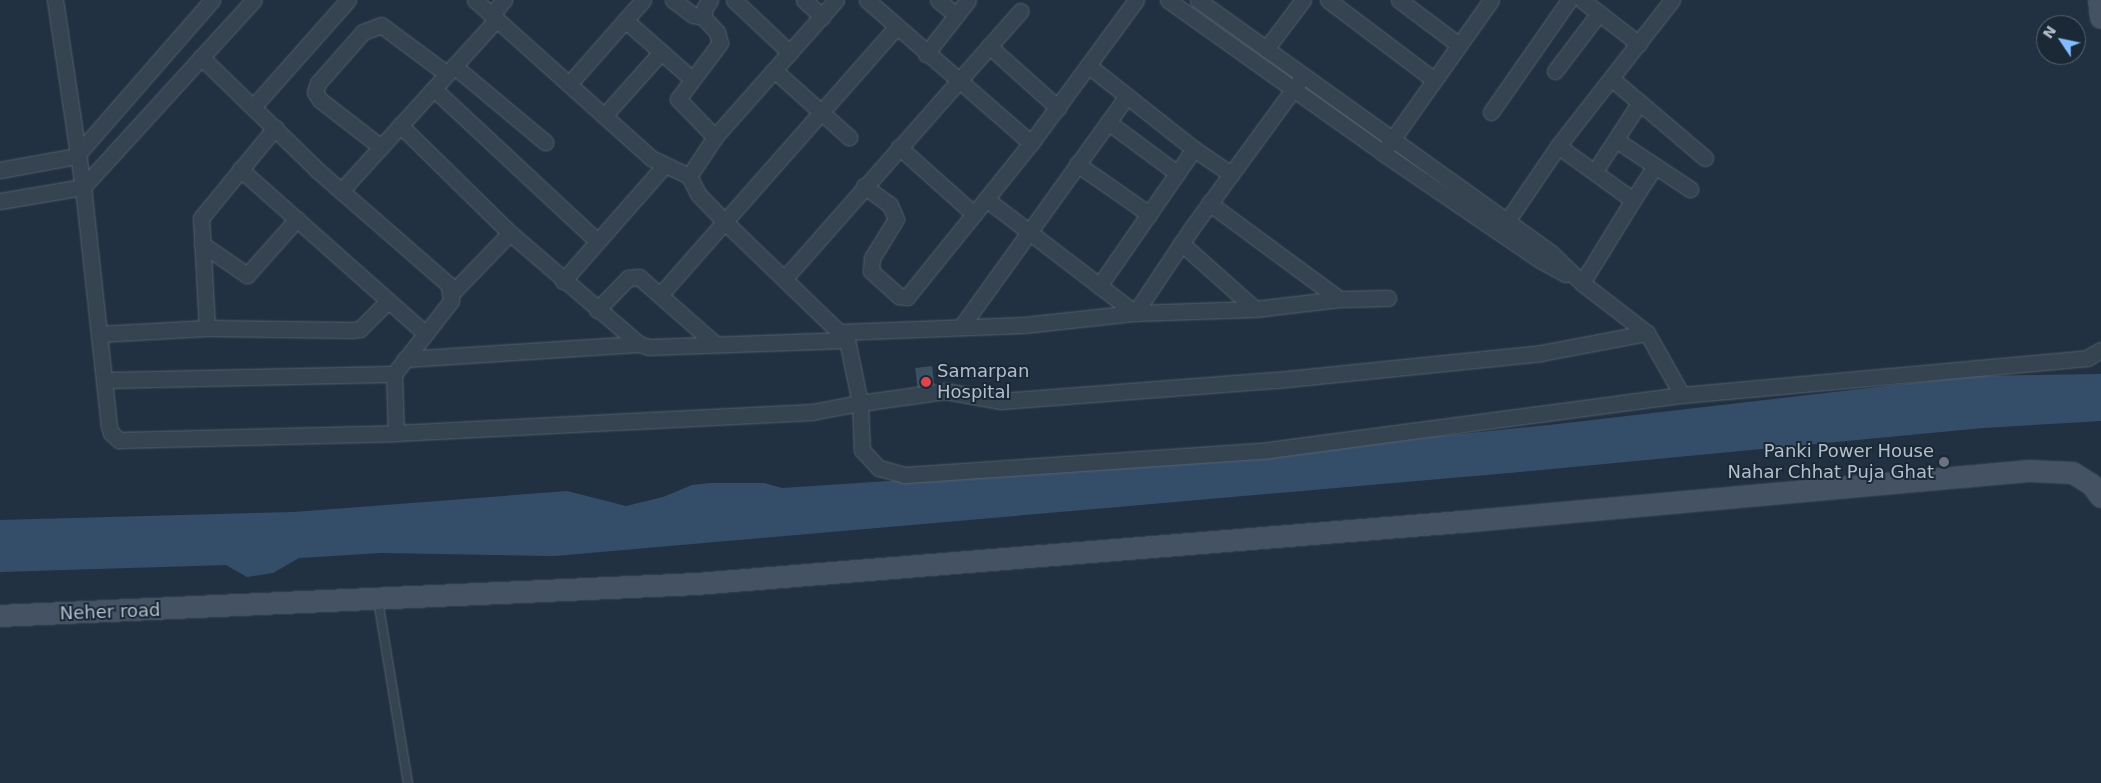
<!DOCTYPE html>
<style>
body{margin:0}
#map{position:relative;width:2101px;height:783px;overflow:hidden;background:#223141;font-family:"DejaVu Sans",sans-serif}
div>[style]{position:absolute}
.water>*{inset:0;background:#344e6a}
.building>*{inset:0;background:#3d5060;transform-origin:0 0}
.roads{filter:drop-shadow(0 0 1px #54616e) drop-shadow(0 0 1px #54616e)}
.lane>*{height:8px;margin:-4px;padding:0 4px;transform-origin:4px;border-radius:4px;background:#364350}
.street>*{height:15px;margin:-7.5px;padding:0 7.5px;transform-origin:7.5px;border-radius:7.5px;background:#364350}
.secondary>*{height:20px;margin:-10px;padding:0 10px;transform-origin:10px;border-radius:10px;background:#445264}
.dots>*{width:14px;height:14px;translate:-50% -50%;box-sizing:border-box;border:2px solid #1b2835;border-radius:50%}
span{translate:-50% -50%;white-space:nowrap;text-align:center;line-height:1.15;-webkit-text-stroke:4px #1b2835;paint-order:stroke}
.poi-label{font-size:18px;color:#b2becb}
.left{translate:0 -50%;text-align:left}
.right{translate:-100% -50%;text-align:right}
.street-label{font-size:18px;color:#b2becb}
.north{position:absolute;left:2036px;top:15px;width:50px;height:50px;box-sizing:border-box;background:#1b2835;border:1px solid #576471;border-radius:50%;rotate:304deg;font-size:14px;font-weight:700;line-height:20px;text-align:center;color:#b2becb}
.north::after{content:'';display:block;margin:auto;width:18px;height:22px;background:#84bcff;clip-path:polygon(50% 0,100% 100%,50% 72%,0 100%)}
</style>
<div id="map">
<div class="water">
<div style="clip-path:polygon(2101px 374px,2101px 421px,1983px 428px,1531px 471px,555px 556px,381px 553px,299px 558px,273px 573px,247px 577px,226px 565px,0 572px,0 520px,294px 512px,567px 491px,626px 506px,663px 497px,692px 485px,710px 483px,764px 483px,782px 488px,1208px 460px,1549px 425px,1973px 376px)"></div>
</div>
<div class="building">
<div style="left:932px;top:366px;width:25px;height:17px;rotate:83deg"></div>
</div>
<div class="roads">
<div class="lane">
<div style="left:378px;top:600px;width:185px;rotate:80.7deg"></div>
</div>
<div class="street">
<div style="left:55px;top:0;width:189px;rotate:81.5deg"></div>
<div style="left:83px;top:187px;width:240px;rotate:83.8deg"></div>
<div style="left:109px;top:426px;width:7px;rotate:74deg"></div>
<div style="left:111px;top:433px;width:11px;rotate:41deg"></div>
<div style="left:119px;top:440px;width:277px;rotate:-1.4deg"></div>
<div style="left:396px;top:433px;width:417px;rotate:-2.9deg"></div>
<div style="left:812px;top:412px;width:49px;rotate:-10.6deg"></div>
<div style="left:860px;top:403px;width:47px;rotate:87.6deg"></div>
<div style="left:862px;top:450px;width:25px;rotate:47deg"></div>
<div style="left:879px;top:468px;width:27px;rotate:15deg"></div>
<div style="left:905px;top:475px;width:365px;rotate:-3.9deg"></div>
<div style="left:1269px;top:450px;width:417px;rotate:-7.6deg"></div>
<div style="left:1682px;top:395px;width:407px;rotate:-5.2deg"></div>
<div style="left:2087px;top:358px;width:16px;rotate:-30deg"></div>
<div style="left:475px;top:0;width:237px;rotate:41.9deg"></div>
<div style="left:651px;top:158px;width:42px;rotate:25.3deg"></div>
<div style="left:673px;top:0;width:25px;rotate:37deg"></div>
<div style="left:693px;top:15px;width:10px;rotate:11deg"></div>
<div style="left:710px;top:0;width:9px;rotate:126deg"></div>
<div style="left:705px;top:7px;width:10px;rotate:101deg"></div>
<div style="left:703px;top:17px;width:21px;rotate:47deg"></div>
<div style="left:717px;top:32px;width:11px;rotate:75deg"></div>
<div style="left:720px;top:43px;width:70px;rotate:126.9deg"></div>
<div style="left:678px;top:99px;width:53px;rotate:45.8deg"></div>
<div style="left:734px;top:0;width:77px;rotate:43.4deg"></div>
<div style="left:804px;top:0;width:25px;rotate:43deg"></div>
<div style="left:836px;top:0;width:183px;rotate:131.5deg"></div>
<div style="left:715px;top:137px;width:47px;rotate:123.7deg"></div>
<div style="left:689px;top:176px;width:20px;rotate:63deg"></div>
<div style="left:698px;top:194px;width:39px;rotate:46deg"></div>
<div style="left:725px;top:222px;width:170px;rotate:44deg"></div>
<div style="left:847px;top:340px;width:64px;rotate:78.3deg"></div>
<div style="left:860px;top:403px;width:86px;rotate:-8deg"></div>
<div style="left:945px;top:391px;width:57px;rotate:10.1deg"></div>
<div style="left:1001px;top:401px;width:277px;rotate:-4.4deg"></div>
<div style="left:1277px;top:380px;width:265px;rotate:-5.8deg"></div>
<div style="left:1541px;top:353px;width:108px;rotate:-10.7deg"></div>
<div style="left:867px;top:0;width:218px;rotate:41.1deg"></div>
<div style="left:1031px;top:143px;width:177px;rotate:-53.7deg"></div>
<div style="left:938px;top:0;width:23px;rotate:40deg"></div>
<div style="left:1168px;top:0;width:264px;rotate:35.4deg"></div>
<div style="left:1383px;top:153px;width:190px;rotate:34.3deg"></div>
<div style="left:1540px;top:260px;width:29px;rotate:29deg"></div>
<div style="left:1198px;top:0;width:434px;rotate:35.6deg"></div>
<div style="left:1551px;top:253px;width:43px;rotate:44.1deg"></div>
<div style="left:1582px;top:283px;width:82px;rotate:37.6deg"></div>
<div style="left:1647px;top:333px;width:71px;rotate:60.6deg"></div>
<div style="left:1328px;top:0;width:133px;rotate:37deg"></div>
<div style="left:1399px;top:0;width:75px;rotate:36.9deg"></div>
<div style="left:1582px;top:0;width:72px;rotate:37.7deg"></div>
<div style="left:491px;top:15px;width:20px;rotate:-49deg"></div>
<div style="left:625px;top:20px;width:89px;rotate:41.4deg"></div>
<div style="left:989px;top:46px;width:93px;rotate:41.9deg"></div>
<div style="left:1266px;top:49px;width:61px;rotate:-52.9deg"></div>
<div style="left:926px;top:54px;width:68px;rotate:-52.1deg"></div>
<div style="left:201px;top:57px;width:161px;rotate:44.2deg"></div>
<div style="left:316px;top:169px;width:176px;rotate:41.1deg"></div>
<div style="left:449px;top:285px;width:16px;rotate:83deg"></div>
<div style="left:451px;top:301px;width:93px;rotate:128deg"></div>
<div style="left:394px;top:374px;width:59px;rotate:88.1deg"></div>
<div style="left:454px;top:66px;width:119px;rotate:39.9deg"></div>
<div style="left:1089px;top:66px;width:134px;rotate:38.3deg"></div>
<div style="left:1194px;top:149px;width:45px;rotate:34deg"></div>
<div style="left:774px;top:70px;width:101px;rotate:41.8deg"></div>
<div style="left:1555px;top:71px;width:73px;rotate:-52.8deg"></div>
<div style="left:1612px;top:79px;width:122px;rotate:40.3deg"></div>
<div style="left:569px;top:84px;width:112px;rotate:-48.6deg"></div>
<div style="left:434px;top:89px;width:223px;rotate:43deg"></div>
<div style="left:253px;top:107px;width:143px;rotate:-48.4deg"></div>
<div style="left:1491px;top:112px;width:136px;rotate:-55.1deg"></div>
<div style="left:604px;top:116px;width:86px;rotate:-48.3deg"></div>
<div style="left:1108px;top:122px;width:86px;rotate:36.5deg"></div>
<div style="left:400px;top:125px;width:154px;rotate:44.5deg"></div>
<div style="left:510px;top:233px;width:170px;rotate:40.7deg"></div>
<div style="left:639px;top:344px;width:10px;rotate:17deg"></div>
<div style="left:649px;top:347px;width:198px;rotate:-2deg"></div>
<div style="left:1616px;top:140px;width:89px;rotate:33.5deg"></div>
<div style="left:1031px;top:143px;width:72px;rotate:128.8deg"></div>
<div style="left:986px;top:199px;width:188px;rotate:37.4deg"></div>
<div style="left:1135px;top:313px;width:101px;rotate:-56.3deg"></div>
<div style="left:1191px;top:229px;width:190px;rotate:-53.8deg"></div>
<div style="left:1558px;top:146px;width:92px;rotate:35.8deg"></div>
<div style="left:1633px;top:200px;width:97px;rotate:121.6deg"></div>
<div style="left:381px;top:147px;width:77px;rotate:-142.4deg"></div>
<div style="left:320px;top:100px;width:9px;rotate:-122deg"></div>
<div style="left:315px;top:92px;width:9px;rotate:-72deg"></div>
<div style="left:318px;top:83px;width:68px;rotate:-48.6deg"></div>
<div style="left:363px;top:32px;width:19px;rotate:-21deg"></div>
<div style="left:381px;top:25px;width:82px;rotate:36.6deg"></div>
<div style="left:899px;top:147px;width:101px;rotate:41.8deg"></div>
<div style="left:1387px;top:147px;width:180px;rotate:-54.7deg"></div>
<div style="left:1077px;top:164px;width:88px;rotate:34.8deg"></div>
<div style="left:240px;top:169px;width:247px;rotate:41.6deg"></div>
<div style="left:0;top:170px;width:77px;rotate:-10.4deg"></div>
<div style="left:76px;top:156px;width:207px;rotate:-48.9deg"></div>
<div style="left:1595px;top:171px;width:82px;rotate:-56.9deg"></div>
<div style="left:864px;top:186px;width:32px;rotate:36deg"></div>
<div style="left:890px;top:205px;width:15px;rotate:67deg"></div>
<div style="left:896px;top:219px;width:46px;rotate:121.6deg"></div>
<div style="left:872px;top:258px;width:13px;rotate:94deg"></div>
<div style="left:871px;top:271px;width:38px;rotate:42deg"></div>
<div style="left:899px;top:296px;width:8px;rotate:7deg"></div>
<div style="left:907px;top:297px;width:126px;rotate:-51.1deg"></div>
<div style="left:341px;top:191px;width:232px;rotate:-47.8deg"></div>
<div style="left:1633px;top:200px;width:40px;rotate:-57.1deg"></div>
<div style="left:0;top:201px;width:84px;rotate:-9.6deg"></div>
<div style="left:83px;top:187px;width:253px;rotate:-47.6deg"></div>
<div style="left:1209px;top:203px;width:162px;rotate:36.4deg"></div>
<div style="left:1503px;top:227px;width:98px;rotate:-55.8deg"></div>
<div style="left:1558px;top:146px;width:185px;rotate:-52deg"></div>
<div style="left:1181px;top:243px;width:99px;rotate:41.7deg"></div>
<div style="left:202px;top:244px;width:55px;rotate:34.6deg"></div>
<div style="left:247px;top:275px;width:75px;rotate:-48.2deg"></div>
<div style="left:785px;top:278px;width:356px;rotate:-48.6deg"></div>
<div style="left:563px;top:281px;width:154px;rotate:-48.7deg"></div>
<div style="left:1099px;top:286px;width:167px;rotate:-55.3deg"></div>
<div style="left:452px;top:293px;width:83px;rotate:-46deg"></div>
<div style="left:660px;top:295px;width:357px;rotate:-48.6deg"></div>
<div style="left:597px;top:310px;width:45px;rotate:-45.9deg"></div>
<div style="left:628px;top:278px;width:11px;rotate:-5deg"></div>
<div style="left:639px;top:277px;width:100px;rotate:41.3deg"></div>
<div style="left:961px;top:327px;width:284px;rotate:-54.3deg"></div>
<div style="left:207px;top:328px;width:110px;rotate:-93.1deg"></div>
<div style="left:201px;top:218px;width:117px;rotate:-50.6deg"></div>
<div style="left:840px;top:332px;width:184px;rotate:-2.2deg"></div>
<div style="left:1024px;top:325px;width:112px;rotate:-6.2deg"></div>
<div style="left:1135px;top:313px;width:120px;rotate:-1.9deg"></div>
<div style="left:1255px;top:309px;width:85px;rotate:-6.8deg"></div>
<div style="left:1339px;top:299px;width:49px;rotate:-1.2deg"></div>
<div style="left:99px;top:334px;width:108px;rotate:-3.2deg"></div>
<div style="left:207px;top:328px;width:145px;rotate:0.8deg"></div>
<div style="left:352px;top:330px;width:8px;rotate:-7deg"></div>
<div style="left:360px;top:329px;width:40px;rotate:-45deg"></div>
<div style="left:405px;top:359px;width:234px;rotate:-3.7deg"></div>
<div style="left:104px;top:380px;width:290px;rotate:-1.2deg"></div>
</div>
<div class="secondary">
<div style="left:2099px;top:0;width:18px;rotate:84deg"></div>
<div style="left:0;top:616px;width:698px;rotate:-2.63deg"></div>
<div style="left:697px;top:584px;width:767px;rotate:-4.64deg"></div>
<div style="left:1461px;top:522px;width:570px;rotate:-5.13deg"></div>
<div style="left:2029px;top:471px;width:44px;rotate:2.6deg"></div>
<div style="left:2073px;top:473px;width:22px;rotate:32deg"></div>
<div style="left:2092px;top:485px;width:15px;rotate:53deg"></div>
</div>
</div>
<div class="dots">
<div style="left:926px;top:382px;background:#e0444e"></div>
<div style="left:1944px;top:462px;background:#6b7280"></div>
</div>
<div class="poi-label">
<span class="left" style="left:937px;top:382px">Samarpan<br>Hospital</span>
<span class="right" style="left:1934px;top:462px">Panki Power House<br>Nahar Chhat Puja Ghat</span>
</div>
<div class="street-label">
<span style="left:110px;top:612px;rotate:-2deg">Neher road</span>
</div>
<div class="north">N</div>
</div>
